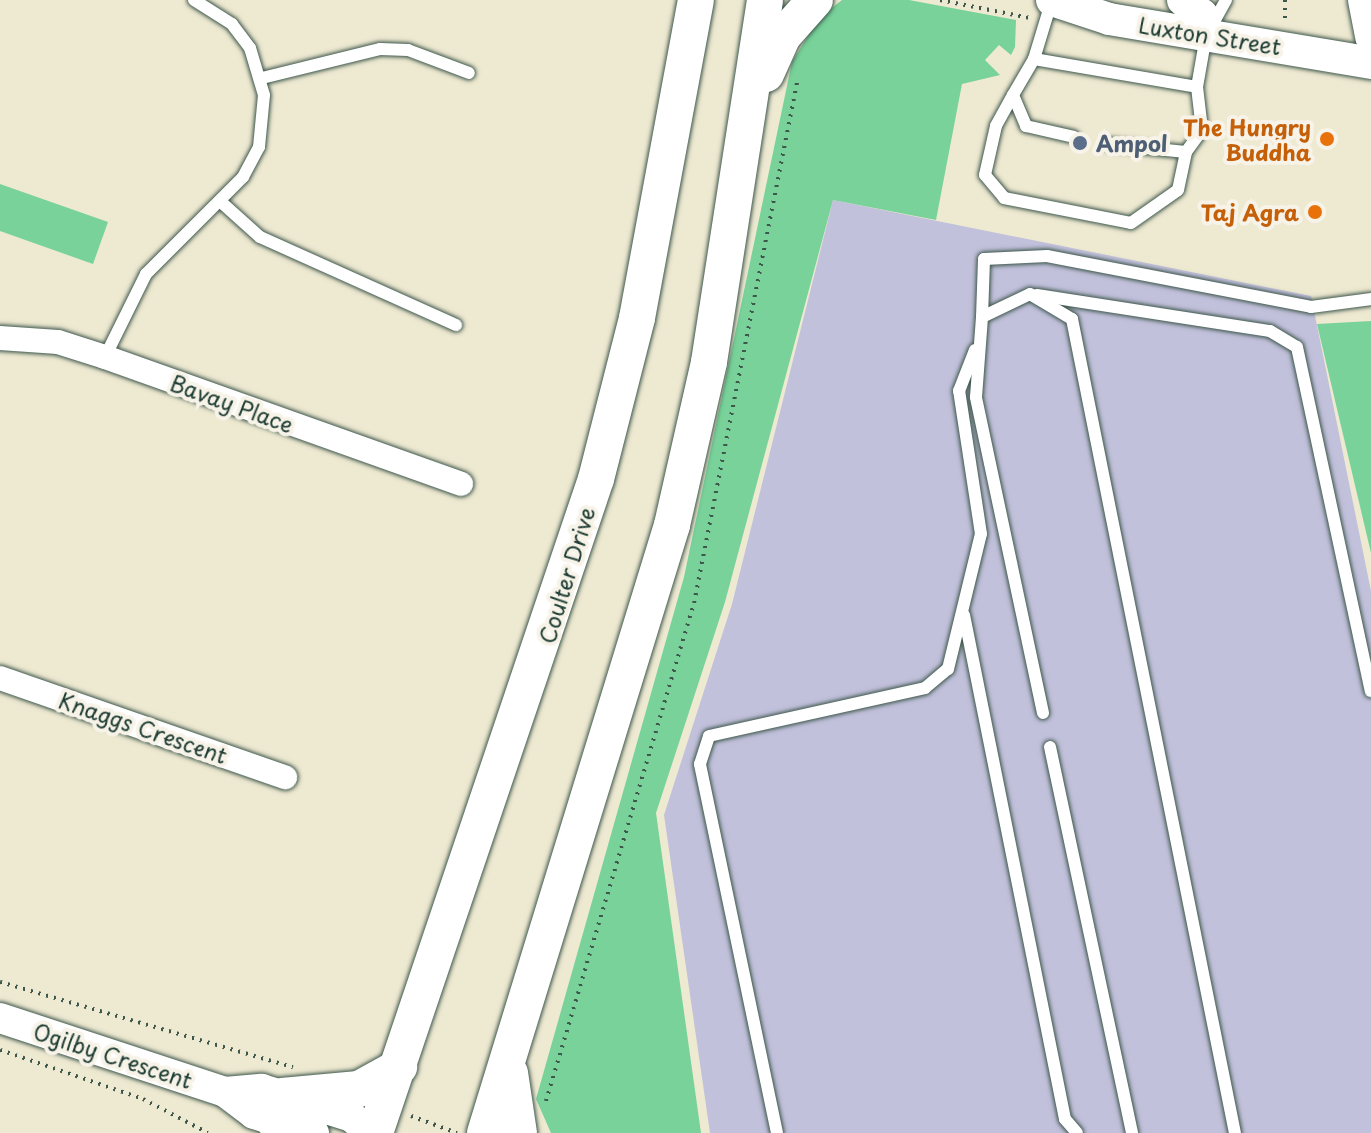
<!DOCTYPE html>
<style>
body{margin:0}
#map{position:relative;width:1371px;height:1133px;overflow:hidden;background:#eee9d1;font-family:"Playpen Sans",sans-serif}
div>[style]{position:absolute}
.industrial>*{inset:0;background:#c2c1dc}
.green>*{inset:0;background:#78d299}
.path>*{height:4px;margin-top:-2px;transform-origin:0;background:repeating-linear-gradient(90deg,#3e574c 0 2px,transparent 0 8px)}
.roads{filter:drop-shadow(0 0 2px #3e574c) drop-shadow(0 0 2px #3e574c)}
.service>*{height:12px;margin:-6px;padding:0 6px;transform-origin:6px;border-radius:6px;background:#fff}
.minor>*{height:24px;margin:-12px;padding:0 12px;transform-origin:12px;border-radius:12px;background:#fff}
.tertiary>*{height:30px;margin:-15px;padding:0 15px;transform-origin:15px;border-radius:15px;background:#fff}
.secondary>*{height:32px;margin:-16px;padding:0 16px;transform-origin:16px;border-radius:16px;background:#fff}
.primary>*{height:36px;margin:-18px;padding:0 18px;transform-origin:18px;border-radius:18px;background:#fff}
.dots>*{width:22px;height:22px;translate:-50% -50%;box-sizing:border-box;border:4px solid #f7f3e8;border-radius:50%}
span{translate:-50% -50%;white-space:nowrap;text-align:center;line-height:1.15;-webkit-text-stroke:8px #f7f3e8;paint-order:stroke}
.street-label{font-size:22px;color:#1f3d34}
.food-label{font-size:22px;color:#c56008;font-weight:700}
.right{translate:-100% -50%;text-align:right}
.service-label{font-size:22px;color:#4e5e75;font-weight:700}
.left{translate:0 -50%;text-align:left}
</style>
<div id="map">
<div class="industrial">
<div style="clip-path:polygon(833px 200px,1311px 296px,1371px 591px,1371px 1133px,710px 1133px,664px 815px,732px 604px)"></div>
</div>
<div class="green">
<div style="clip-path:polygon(842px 0,909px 0,1016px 20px,1015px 47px,1011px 55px,999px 45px,985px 60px,1000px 75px,962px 84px,936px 220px,833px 200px,725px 602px,656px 813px,701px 1133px,551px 1133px,536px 1099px,684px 577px,792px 62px,819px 18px)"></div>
<div style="clip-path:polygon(0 184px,108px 222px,93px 264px,0 231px)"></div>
<div style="clip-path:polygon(1371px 321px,1371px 553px,1317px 324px)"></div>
</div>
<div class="path">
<div style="left:940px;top:0;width:92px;rotate:11.3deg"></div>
<div style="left:1285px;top:0;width:22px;rotate:90deg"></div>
<div style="left:0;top:982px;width:305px;rotate:16.2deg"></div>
<div style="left:0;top:1050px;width:151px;rotate:18.9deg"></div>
<div style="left:143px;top:1099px;width:73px;rotate:27.6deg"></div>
<div style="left:546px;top:1101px;width:520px;rotate:-73.45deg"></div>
<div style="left:694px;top:603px;width:535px;rotate:-78.8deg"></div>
<div style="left:411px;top:1116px;width:49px;rotate:20.3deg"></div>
</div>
<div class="roads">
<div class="service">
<div style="left:1051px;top:3px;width:59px;rotate:106.9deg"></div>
<div style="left:1034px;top:59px;width:165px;rotate:9.7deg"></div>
<div style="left:1197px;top:87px;width:52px;rotate:-80deg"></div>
<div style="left:1206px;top:36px;width:41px;rotate:-60.9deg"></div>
<div style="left:1034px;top:59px;width:42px;rotate:120.3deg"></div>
<div style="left:1013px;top:95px;width:34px;rotate:67deg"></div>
<div style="left:1026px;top:126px;width:49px;rotate:12.9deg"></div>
<div style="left:262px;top:78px;width:122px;rotate:-13.8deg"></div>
<div style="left:380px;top:49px;width:28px;rotate:2deg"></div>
<div style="left:408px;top:50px;width:65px;rotate:20.7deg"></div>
<div style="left:1013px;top:95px;width:35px;rotate:119deg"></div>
<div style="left:996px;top:126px;width:50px;rotate:102.7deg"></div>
<div style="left:985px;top:175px;width:30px;rotate:50deg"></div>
<div style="left:1004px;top:198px;width:129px;rotate:11.1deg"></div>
<div style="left:1131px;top:223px;width:57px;rotate:-35.1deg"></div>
<div style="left:1178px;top:190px;width:39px;rotate:-78deg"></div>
<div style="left:1108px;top:144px;width:78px;rotate:5.9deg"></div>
<div style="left:1186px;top:152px;width:27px;rotate:-54deg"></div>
<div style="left:1202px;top:130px;width:43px;rotate:-96.6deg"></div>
<div style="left:221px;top:202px;width:52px;rotate:41.9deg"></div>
<div style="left:260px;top:237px;width:215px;rotate:24.2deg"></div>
<div style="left:1037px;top:295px;width:236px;rotate:8.8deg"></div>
<div style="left:1270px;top:331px;width:31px;rotate:31deg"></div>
<div style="left:1297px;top:347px;width:352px;rotate:77.9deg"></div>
<div style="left:982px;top:317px;width:58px;rotate:-88deg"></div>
<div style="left:984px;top:259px;width:63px;rotate:-2.7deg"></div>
<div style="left:1047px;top:256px;width:269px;rotate:10.9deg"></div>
<div style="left:1311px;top:307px;width:61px;rotate:-7.6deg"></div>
<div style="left:105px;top:357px;width:93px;rotate:-63.7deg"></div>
<div style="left:146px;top:274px;width:137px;rotate:-45deg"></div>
<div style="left:243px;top:177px;width:34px;rotate:-62deg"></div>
<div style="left:259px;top:147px;width:52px;rotate:-84.5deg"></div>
<div style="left:264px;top:95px;width:49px;rotate:-106.6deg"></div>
<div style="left:250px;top:48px;width:30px;rotate:-127deg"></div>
<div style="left:232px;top:24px;width:45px;rotate:-147.7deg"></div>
<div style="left:964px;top:615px;width:514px;rotate:78.67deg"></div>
<div style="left:1065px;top:1119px;width:18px;rotate:49deg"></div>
<div style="left:1043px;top:713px;width:323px;rotate:-102deg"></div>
<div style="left:976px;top:397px;width:80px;rotate:-85.7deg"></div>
<div style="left:982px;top:317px;width:53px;rotate:-25.6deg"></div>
<div style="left:1030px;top:294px;width:49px;rotate:30.8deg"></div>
<div style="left:1072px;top:319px;width:830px;rotate:78.68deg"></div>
<div style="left:1050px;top:747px;width:395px;rotate:78deg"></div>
<div style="left:777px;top:1133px;width:377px;rotate:-101.8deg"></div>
<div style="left:700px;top:764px;width:29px;rotate:-72deg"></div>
<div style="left:709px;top:736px;width:221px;rotate:-12.5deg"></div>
<div style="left:925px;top:688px;width:30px;rotate:-40deg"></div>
<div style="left:948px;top:669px;width:139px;rotate:-76.3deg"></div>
<div style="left:981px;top:534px;width:145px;rotate:-98.7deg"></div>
<div style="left:959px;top:391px;width:44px;rotate:-68.7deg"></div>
</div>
<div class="minor">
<div style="left:0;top:338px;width:58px;rotate:3.9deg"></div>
<div style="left:58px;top:342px;width:49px;rotate:17.7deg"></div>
<div style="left:105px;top:357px;width:378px;rotate:19.6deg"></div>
<div style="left:0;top:678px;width:302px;rotate:19.2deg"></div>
</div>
<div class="tertiary">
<div style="left:0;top:1018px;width:237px;rotate:18.2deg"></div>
<div style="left:225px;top:1092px;width:36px;rotate:37deg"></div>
<div style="left:254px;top:1114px;width:63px;rotate:17.6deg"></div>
<div style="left:225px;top:1092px;width:37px;rotate:-5deg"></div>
<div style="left:262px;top:1089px;width:94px;rotate:17.3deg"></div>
<div style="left:352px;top:1117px;width:23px;rotate:43deg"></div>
</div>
<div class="secondary">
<div style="left:1052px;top:0;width:60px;rotate:18.4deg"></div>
<div style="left:1109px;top:19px;width:266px;rotate:9.5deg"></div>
<div style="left:1183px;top:0;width:24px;rotate:38deg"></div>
<div style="left:1202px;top:15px;width:21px;rotate:79deg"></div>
<div style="left:1364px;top:0;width:38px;rotate:79deg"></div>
</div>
<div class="primary">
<div style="left:766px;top:74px;width:42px;rotate:-65.9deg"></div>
<div style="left:783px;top:36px;width:48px;rotate:-48.4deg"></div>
<div style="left:510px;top:1073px;width:61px;rotate:81.5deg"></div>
<div style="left:282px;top:1096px;width:77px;rotate:-5.2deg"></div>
<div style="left:359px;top:1089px;width:46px;rotate:-28.8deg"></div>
<div style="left:274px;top:1121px;width:16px;rotate:47deg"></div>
<div style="left:375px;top:1133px;width:690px;rotate:-71.33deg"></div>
<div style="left:596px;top:479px;width:166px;rotate:-75.7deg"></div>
<div style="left:637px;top:318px;width:323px;rotate:-79.5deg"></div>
<div style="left:485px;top:1133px;width:636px;rotate:-72.9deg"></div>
<div style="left:672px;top:525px;width:167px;rotate:-77.2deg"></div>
<div style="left:709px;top:362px;width:366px;rotate:-81.2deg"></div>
</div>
</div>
<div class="dots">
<div style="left:1327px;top:139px;background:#e8710a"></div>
<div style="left:1080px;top:143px;background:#5c6f8a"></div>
<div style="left:1315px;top:212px;background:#e8710a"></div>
</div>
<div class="street-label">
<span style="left:1210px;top:35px;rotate:9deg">Luxton Street</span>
<span style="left:232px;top:403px;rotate:20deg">Bavay Place</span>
<span style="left:566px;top:575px;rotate:-73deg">Coulter Drive</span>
<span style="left:143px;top:727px;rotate:19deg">Knaggs Crescent</span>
<span style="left:113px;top:1055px;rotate:18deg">Ogilby Crescent</span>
</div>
<div class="food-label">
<span class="right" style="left:1311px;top:139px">The Hungry<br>Buddha</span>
<span class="right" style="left:1299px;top:212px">Taj Agra</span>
</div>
<div class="service-label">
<span class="left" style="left:1096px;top:143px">Ampol</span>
</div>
</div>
